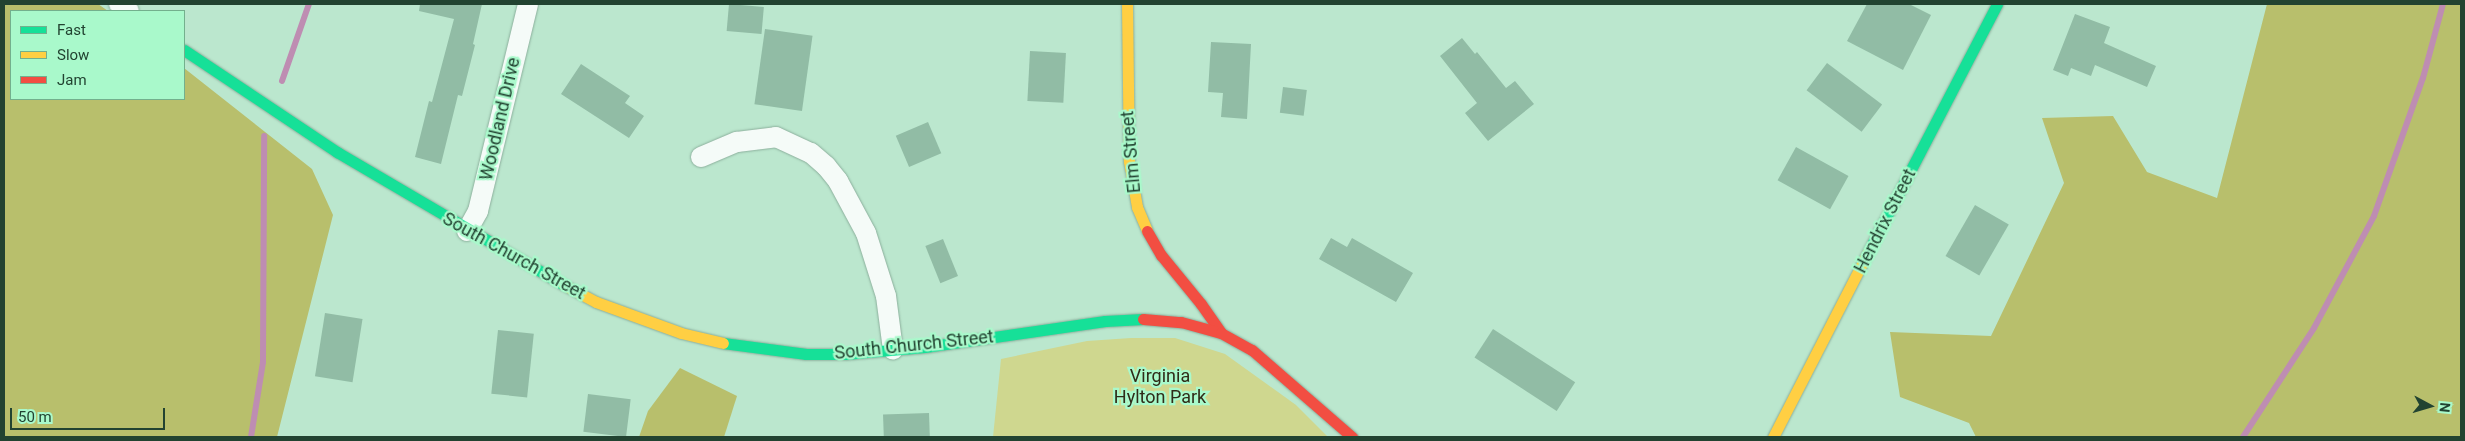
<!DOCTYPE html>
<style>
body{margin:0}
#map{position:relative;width:2465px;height:441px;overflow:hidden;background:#bbe7ce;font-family:Roboto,sans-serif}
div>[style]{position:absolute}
.green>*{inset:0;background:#cfd78f}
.forest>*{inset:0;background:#b8bf6c}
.stream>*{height:6px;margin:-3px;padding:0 3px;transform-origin:3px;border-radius:3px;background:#be8db2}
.building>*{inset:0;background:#91bca5;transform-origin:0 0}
.roads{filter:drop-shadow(0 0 1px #8caf9c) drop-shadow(0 0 1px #8caf9c)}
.street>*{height:20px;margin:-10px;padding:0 10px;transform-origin:10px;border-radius:10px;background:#f5fbf8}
.fast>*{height:11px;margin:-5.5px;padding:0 5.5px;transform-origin:5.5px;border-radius:5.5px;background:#16e098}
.slow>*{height:11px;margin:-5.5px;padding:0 5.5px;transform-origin:5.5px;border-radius:5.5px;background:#ffcf43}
.jam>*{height:11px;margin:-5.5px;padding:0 5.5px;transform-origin:5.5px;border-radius:5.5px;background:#f24e42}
span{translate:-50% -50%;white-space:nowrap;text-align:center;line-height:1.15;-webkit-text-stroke:4.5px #a9f9cb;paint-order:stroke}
.street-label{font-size:18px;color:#224331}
.park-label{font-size:18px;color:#302c18}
.frame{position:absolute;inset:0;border:5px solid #224331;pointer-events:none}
.legend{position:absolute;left:10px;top:10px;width:175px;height:90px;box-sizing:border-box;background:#a9f9cb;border:1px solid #73b08d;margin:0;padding:6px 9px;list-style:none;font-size:15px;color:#224331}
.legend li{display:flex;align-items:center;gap:10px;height:25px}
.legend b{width:25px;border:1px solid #73b08d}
.north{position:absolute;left:2405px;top:381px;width:50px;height:50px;-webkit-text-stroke:4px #a9f9cb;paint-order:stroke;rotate:96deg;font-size:14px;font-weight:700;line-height:20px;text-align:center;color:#224331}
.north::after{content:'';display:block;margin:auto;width:18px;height:22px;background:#224331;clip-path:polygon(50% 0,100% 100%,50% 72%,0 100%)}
.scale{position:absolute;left:10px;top:408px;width:155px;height:22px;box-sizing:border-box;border:2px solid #224331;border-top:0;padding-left:6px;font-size:15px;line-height:18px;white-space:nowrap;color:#224331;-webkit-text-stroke:4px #a9f9cb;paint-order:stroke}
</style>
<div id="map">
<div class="green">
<div style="clip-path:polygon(1131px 338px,1175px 338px,1225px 354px,1296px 405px,1328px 437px,993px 437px,1001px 359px,1087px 341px)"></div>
</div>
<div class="forest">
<div style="clip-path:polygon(4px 4px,98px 4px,108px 11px,11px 11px,11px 99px,184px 99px,184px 68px,312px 169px,333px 215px,277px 437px,4px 437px)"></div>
<div style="clip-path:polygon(2267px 4px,2461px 4px,2461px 437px,1976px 437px,1969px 423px,1900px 397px,1890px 332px,1991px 336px,2064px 183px,2042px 118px,2113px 116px,2147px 172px,2217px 198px)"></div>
<div style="clip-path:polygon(680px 368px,737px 396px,724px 437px,639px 437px,648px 411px)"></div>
</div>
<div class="stream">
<div style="left:282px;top:81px;width:82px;rotate:-70.7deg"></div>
<div style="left:251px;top:437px;width:76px;rotate:-80.9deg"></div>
<div style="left:263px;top:362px;width:226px;rotate:-89.7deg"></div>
<div style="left:2243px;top:437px;width:130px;rotate:-56.9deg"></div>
<div style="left:2314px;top:328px;width:127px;rotate:-61.8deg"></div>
<div style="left:2374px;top:216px;width:146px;rotate:-70.5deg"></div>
<div style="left:2423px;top:78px;width:77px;rotate:-74.9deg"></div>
</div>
<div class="building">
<div style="clip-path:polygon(420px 4px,482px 4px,473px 44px,475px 45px,462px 96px,458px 95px,441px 164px,415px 157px,429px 101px,432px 102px,454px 19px,419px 11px)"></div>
<div style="left:729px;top:4px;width:35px;height:27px;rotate:5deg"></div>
<div style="clip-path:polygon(1867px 4px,1909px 4px,1931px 15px,1903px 70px,1847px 41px)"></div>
<div style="clip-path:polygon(2075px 14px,2110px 27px,2104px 43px,2156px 66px,2147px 87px,2095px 65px,2091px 76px,2071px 68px,2068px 76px,2053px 70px)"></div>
<div style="left:765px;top:29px;width:48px;height:76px;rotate:8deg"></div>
<div style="clip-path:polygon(1462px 38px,1475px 54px,1477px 52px,1506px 88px,1515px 81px,1534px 104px,1488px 141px,1465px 113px,1477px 103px,1440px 56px)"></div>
<div style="clip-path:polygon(1211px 42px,1251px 44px,1247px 119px,1221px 117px,1223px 93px,1208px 92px)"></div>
<div style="left:1030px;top:51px;width:36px;height:50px;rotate:3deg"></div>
<div style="left:1827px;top:63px;width:69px;height:34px;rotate:37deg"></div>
<div style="clip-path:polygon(581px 64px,630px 96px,625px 103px,644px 116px,629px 138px,561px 94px)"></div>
<div style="left:1283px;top:87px;width:24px;height:26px;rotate:7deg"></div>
<div style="left:928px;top:122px;width:34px;height:35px;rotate:67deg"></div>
<div style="left:1796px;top:147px;width:60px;height:38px;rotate:29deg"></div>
<div style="left:1975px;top:205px;width:39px;height:59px;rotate:30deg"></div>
<div style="clip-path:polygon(1331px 238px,1347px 247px,1352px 238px,1413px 273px,1396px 302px,1319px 259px)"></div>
<div style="left:943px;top:239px;width:40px;height:19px;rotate:68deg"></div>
<div style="left:325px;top:313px;width:38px;height:64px;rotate:9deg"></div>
<div style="left:1493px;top:329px;width:98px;height:34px;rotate:33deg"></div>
<div style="left:498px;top:330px;width:36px;height:64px;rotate:6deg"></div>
<div style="left:588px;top:394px;width:43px;height:38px;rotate:7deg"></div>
<div style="left:929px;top:413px;width:24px;height:46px;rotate:88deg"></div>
</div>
<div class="roads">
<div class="street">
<div style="left:119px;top:4px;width:12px;rotate:35deg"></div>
<div style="left:701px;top:157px;width:39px;rotate:-23deg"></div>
<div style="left:737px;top:142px;width:39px;rotate:-7deg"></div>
<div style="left:776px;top:137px;width:38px;rotate:25deg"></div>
<div style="left:811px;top:153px;width:20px;rotate:41deg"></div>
<div style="left:826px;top:166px;width:19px;rotate:51deg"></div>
<div style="left:838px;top:181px;width:59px;rotate:61.7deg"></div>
<div style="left:866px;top:233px;width:66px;rotate:72.4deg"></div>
<div style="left:886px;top:296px;width:54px;rotate:82.6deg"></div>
<div style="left:467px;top:231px;width:23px;rotate:-61deg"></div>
<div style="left:478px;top:211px;width:213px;rotate:-76.4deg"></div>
</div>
<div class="fast">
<div style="left:184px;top:50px;width:184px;rotate:33.7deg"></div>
<div style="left:337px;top:152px;width:263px;rotate:30.4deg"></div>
<div style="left:1869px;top:250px;width:277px;rotate:-62.5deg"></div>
<div style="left:723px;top:343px;width:84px;rotate:7.5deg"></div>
<div style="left:806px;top:354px;width:39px"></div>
<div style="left:845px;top:354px;width:80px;rotate:-5deg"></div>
<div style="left:925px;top:347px;width:182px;rotate:-8.2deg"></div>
<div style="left:1105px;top:321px;width:38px;rotate:-3deg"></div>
</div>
<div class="slow">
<div style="left:1127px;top:4px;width:157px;rotate:89.3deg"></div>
<div style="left:1129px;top:161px;width:47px;rotate:80.1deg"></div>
<div style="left:1137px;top:207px;width:26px;rotate:67deg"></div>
<div style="left:564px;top:285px;width:36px;rotate:28deg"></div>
<div style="left:596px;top:302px;width:90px;rotate:20deg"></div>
<div style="left:681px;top:333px;width:43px;rotate:13.4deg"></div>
<div style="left:1773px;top:437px;width:210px;rotate:-62.8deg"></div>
</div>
<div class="jam">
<div style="left:1147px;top:231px;width:28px;rotate:60deg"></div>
<div style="left:1161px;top:255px;width:63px;rotate:50.8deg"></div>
<div style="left:1201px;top:304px;width:35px;rotate:55deg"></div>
<div style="left:1143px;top:319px;width:38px;rotate:5deg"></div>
<div style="left:1181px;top:322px;width:41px;rotate:15.4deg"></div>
<div style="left:1221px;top:333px;width:35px;rotate:29deg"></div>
<div style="left:1252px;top:350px;width:133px;rotate:41deg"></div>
</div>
</div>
<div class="street-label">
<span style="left:500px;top:119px;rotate:-77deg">Woodland Drive</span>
<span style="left:1131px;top:152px;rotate:-95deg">Elm Street</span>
<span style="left:1885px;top:221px;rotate:-63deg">Hendrix Street</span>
<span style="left:514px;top:256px;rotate:29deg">South Church Street</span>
<span style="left:914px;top:345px;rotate:-6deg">South Church Street</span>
</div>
<div class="park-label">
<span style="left:1160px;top:387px">Virginia<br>Hylton Park</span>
</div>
<div class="frame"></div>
<ul class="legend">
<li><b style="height:6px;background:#16e098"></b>Fast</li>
<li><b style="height:6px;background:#ffcf43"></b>Slow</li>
<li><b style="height:6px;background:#f24e42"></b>Jam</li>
</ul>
<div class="north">N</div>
<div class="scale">50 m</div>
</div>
